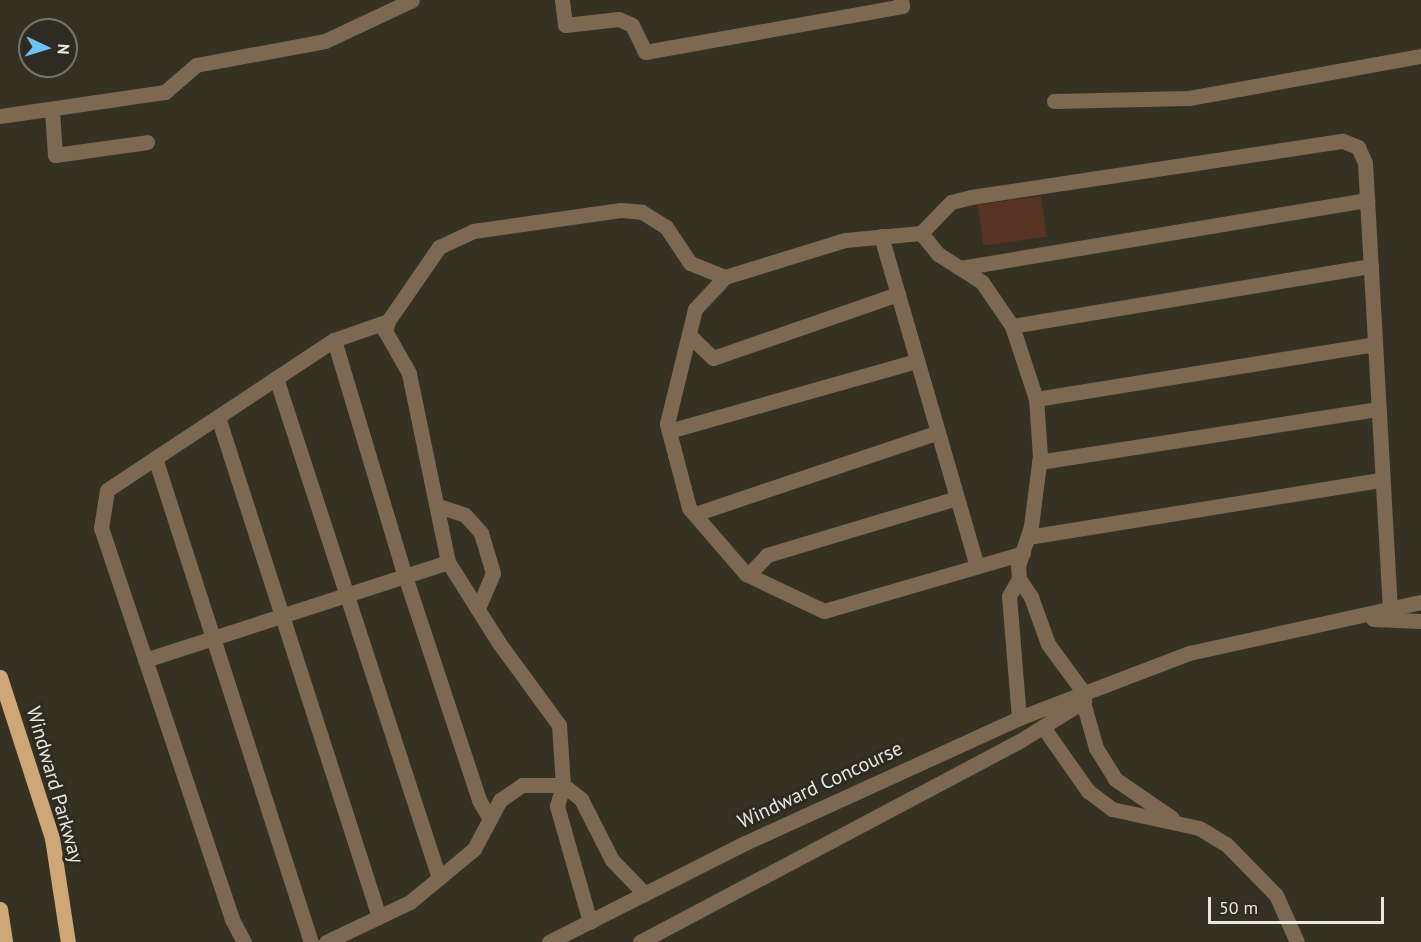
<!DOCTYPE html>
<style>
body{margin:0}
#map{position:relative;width:1421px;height:942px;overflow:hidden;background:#2d2b22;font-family:"PT Sans",sans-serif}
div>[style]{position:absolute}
.built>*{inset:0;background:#353223}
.green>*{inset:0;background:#583323;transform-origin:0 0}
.minor>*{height:15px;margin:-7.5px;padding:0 7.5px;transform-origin:7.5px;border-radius:7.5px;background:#7d6952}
.major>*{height:15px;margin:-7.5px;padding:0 7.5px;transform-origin:7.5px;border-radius:7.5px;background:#cfa675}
span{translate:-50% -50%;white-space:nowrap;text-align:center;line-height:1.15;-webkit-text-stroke:6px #2d2b22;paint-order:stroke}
.street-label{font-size:20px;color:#e8e7e1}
.north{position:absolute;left:18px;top:18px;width:60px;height:60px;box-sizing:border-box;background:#2d2b22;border:2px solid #78766e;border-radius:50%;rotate:94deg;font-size:16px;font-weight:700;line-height:24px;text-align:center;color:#e8e7e1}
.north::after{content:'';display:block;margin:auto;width:21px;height:27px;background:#6fc2f4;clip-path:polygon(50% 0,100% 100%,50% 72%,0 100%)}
.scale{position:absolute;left:1208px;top:897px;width:176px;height:27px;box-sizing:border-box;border:3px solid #e8e7e1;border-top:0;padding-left:8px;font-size:18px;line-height:21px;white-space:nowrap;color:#e8e7e1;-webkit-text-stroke:4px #2d2b22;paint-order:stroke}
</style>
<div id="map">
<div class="built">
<div style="clip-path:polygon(evenodd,0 0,1421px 0,1421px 942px,0 942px,0 0,30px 30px,66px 30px,66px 66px,30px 66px,30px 30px)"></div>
</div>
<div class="green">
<div style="left:1041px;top:196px;width:41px;height:64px;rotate:82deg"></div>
</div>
<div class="minor">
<div style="left:562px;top:0;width:25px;rotate:83deg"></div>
<div style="left:565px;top:25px;width:54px;rotate:-6.3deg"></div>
<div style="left:619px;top:19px;width:14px;rotate:25deg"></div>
<div style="left:632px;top:25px;width:30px;rotate:64deg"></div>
<div style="left:645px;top:52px;width:261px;rotate:-10.1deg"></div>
<div style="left:902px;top:6px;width:6px;rotate:-99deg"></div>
<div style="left:1054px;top:101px;width:135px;rotate:-1.3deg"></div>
<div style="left:1189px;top:98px;width:236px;rotate:-10.3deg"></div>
<div style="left:52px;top:111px;width:44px;rotate:86.1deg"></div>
<div style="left:55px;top:155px;width:93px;rotate:-8deg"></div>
<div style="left:0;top:116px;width:167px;rotate:-8.3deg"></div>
<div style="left:165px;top:92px;width:41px;rotate:-41.1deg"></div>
<div style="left:196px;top:65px;width:131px;rotate:-10.5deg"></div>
<div style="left:325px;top:41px;width:96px;rotate:-25.2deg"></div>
<div style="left:921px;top:233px;width:76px;rotate:174.7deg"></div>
<div style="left:845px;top:240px;width:126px;rotate:162.9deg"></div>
<div style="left:725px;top:277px;width:44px;rotate:133.2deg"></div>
<div style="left:695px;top:309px;width:118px;rotate:103.7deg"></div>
<div style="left:667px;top:424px;width:87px;rotate:75.3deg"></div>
<div style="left:689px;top:508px;width:87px;rotate:49.2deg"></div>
<div style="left:746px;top:574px;width:86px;rotate:25.4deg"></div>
<div style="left:824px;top:611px;width:207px;rotate:-16.2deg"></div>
<div style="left:881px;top:236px;width:344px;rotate:73.8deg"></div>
<div style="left:960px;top:268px;width:413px;rotate:-9.5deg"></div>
<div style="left:1012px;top:326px;width:364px;rotate:-9.5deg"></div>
<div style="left:689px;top:335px;width:33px;rotate:44deg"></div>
<div style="left:713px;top:358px;width:196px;rotate:-19.1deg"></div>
<div style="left:334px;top:340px;width:246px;rotate:73.3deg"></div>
<div style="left:405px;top:576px;width:236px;rotate:71.7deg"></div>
<div style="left:479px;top:800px;width:22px;rotate:60deg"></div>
<div style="left:276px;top:378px;width:526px;rotate:71.94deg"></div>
<div style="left:1036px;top:399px;width:343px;rotate:-9.2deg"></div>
<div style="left:218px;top:417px;width:525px;rotate:72.15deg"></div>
<div style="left:669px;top:431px;width:258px;rotate:-15.8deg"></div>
<div style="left:155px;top:458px;width:509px;rotate:72.14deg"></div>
<div style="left:1039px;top:462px;width:343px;rotate:-8.9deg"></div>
<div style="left:438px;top:506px;width:28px;rotate:18deg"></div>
<div style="left:465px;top:515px;width:24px;rotate:48deg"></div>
<div style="left:481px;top:533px;width:42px;rotate:73.3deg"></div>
<div style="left:493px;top:573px;width:39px;rotate:113deg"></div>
<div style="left:695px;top:514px;width:256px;rotate:-18.6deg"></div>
<div style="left:1028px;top:537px;width:358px;rotate:-9.2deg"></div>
<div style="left:748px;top:575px;width:28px;rotate:-46deg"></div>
<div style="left:767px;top:555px;width:198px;rotate:-16.7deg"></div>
<div style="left:1019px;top:579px;width:13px;rotate:-94deg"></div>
<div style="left:1018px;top:566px;width:42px;rotate:-72deg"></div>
<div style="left:1031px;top:526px;width:71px;rotate:-82.7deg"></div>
<div style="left:1040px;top:456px;width:57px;rotate:-94deg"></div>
<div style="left:1036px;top:399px;width:77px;rotate:-108.2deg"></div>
<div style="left:1012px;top:326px;width:53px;rotate:-124.3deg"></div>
<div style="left:982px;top:282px;width:52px;rotate:-147.5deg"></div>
<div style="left:938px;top:254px;width:27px;rotate:-129deg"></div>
<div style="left:921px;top:233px;width:43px;rotate:-45.9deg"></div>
<div style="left:951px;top:202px;width:21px;rotate:-14deg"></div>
<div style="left:971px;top:197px;width:376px;rotate:-8.6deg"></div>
<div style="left:1343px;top:141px;width:16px;rotate:22deg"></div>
<div style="left:1358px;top:147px;width:17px;rotate:66deg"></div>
<div style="left:1365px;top:163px;width:447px;rotate:86.8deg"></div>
<div style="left:1373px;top:619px;width:48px;rotate:2.4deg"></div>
<div style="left:145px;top:660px;width:318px;rotate:-17.9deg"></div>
<div style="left:1083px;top:702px;width:48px;rotate:74.2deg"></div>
<div style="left:1096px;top:748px;width:36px;rotate:58deg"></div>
<div style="left:1115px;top:779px;width:69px;rotate:34.4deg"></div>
<div style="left:1019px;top:718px;width:122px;rotate:-94.7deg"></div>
<div style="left:1009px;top:596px;width:20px;rotate:-60deg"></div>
<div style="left:1019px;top:579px;width:22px;rotate:56deg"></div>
<div style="left:1031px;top:597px;width:50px;rotate:70.1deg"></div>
<div style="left:1048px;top:644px;width:61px;rotate:53.7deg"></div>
<div style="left:1043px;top:727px;width:78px;rotate:54.9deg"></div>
<div style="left:1088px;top:791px;width:30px;rotate:37deg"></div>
<div style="left:1112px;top:809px;width:89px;rotate:12.3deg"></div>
<div style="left:1199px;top:828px;width:31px;rotate:31deg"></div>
<div style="left:1226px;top:844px;width:71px;rotate:45.6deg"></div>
<div style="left:1276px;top:895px;width:51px;rotate:65.9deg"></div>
<div style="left:590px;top:922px;width:121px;rotate:-105.9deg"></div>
<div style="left:557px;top:806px;width:22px;rotate:-74deg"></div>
<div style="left:563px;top:785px;width:23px;rotate:38deg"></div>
<div style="left:581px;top:799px;width:68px;rotate:63.1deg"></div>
<div style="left:612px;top:860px;width:47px;rotate:45.9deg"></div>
<div style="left:244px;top:942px;width:26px;rotate:-118deg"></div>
<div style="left:232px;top:919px;width:412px;rotate:-108.5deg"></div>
<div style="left:101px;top:528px;width:38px;rotate:-81deg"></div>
<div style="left:107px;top:490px;width:272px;rotate:-33.5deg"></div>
<div style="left:334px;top:340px;width:57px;rotate:-19.4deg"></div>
<div style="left:326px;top:942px;width:93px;rotate:-25.5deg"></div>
<div style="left:410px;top:902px;width:83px;rotate:-39.6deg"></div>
<div style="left:474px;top:849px;width:55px;rotate:-62deg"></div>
<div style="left:500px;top:800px;width:27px;rotate:-34deg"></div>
<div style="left:522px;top:785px;width:41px"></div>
<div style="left:563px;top:785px;width:60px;rotate:-93.8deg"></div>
<div style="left:559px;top:725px;width:102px;rotate:-126.2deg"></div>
<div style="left:499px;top:643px;width:96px;rotate:-122.2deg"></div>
<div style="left:448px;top:562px;width:193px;rotate:-101.7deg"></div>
<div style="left:409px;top:373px;width:48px;rotate:-119.7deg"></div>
<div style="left:385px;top:331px;width:10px;rotate:-73deg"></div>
<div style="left:388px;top:321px;width:90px;rotate:-55.4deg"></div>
<div style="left:439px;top:247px;width:38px;rotate:-25deg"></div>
<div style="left:473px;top:231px;width:149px;rotate:-8.1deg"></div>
<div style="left:621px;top:210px;width:21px;rotate:5deg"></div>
<div style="left:642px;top:212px;width:28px;rotate:32deg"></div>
<div style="left:666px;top:227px;width:43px;rotate:56.3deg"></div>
<div style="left:690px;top:263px;width:38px;rotate:22deg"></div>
<div style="left:549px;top:942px;width:220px;rotate:-26.8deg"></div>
<div style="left:745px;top:843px;width:301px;rotate:-24.5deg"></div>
<div style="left:1019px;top:718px;width:182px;rotate:-20.9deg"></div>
<div style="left:1189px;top:653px;width:238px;rotate:-12.4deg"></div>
<div style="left:640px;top:942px;width:428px;rotate:-27.9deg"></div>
<div style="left:1018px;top:742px;width:78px;rotate:-31.8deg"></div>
</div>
<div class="major">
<div style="left:0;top:677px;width:169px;rotate:72.1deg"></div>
<div style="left:52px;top:838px;width:105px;rotate:81.3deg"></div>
<div style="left:0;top:909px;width:33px;rotate:81deg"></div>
</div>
<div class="street-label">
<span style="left:55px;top:785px;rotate:74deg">Windward Parkway</span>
<span style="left:820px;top:785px;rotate:-25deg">Windward Concourse</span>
</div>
<div class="north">N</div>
<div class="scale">50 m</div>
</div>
